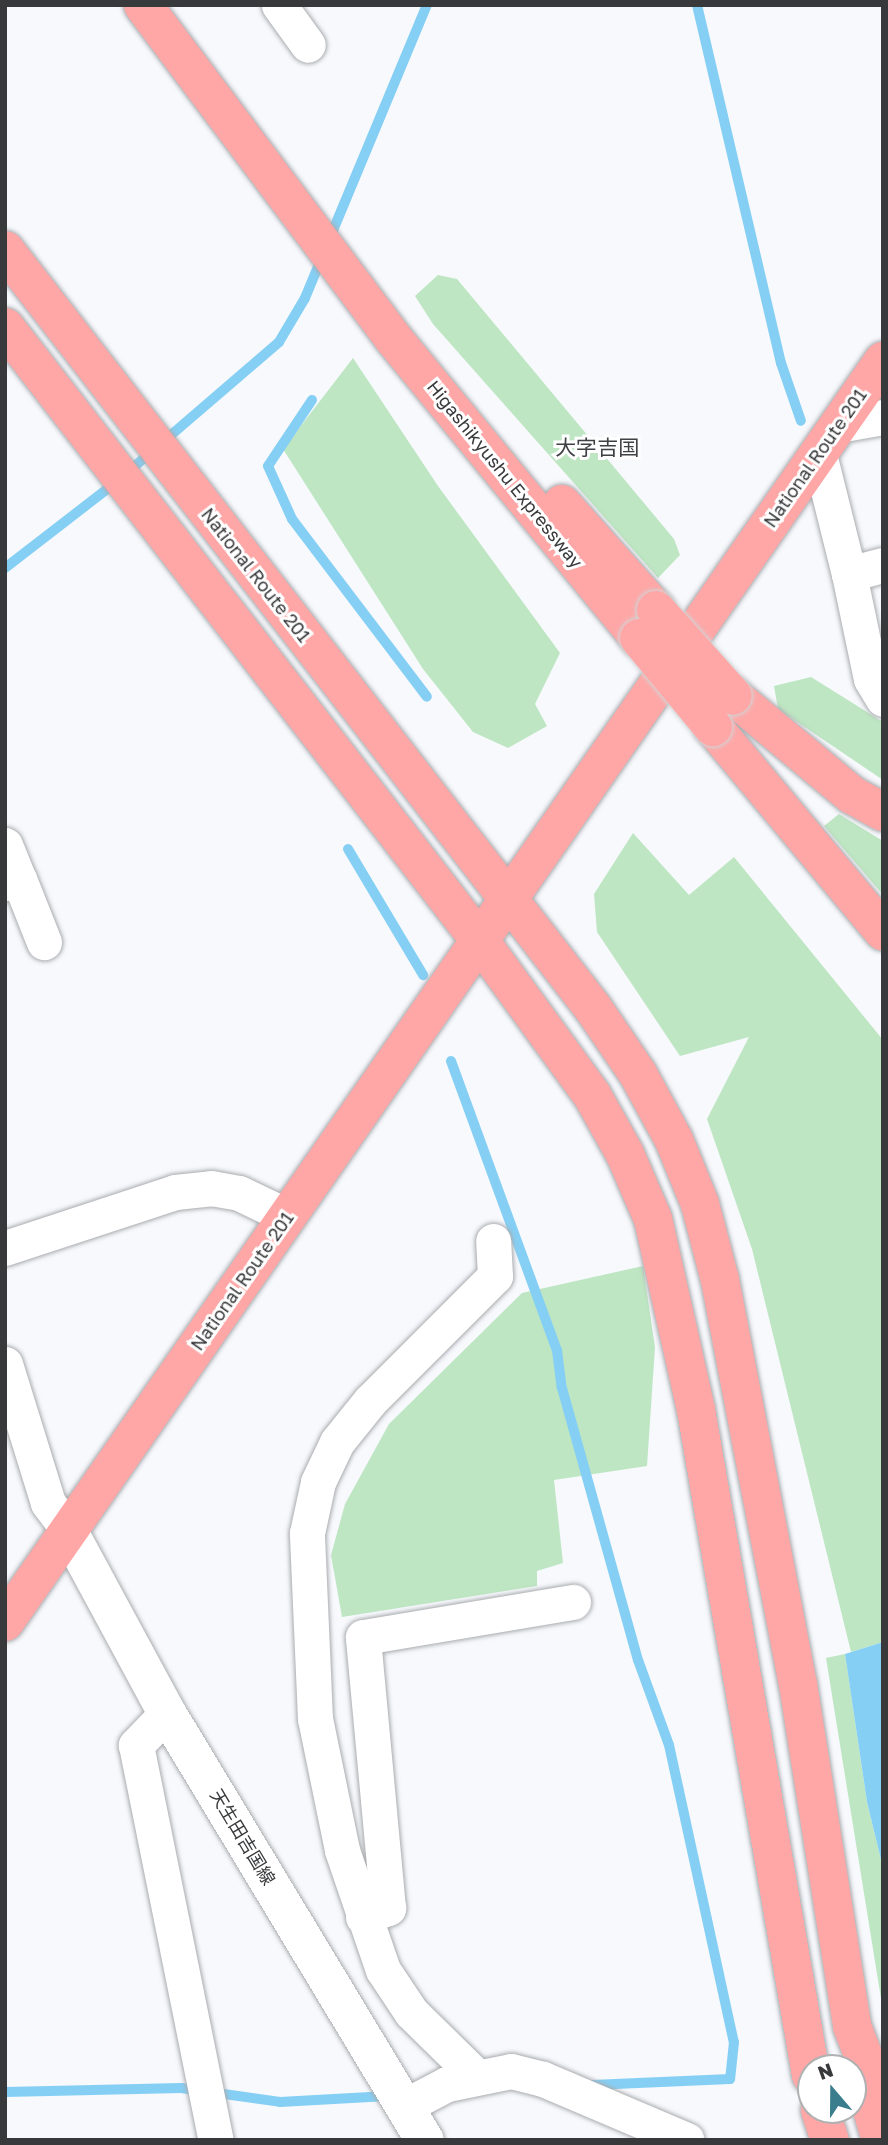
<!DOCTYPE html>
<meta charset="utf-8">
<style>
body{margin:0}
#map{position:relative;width:888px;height:2145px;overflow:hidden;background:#f7f9fd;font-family:"Golos Text","Noto Sans JP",sans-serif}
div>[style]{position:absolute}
.green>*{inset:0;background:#bee6c3}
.water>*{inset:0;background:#86cff4}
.stream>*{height:10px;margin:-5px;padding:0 5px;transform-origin:5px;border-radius:5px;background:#86cff4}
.roads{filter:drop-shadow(0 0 2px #aaacaf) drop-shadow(0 0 2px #aaacaf)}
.street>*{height:35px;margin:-17.5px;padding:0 17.5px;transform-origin:17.5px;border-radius:17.5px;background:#fff}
.secondary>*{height:38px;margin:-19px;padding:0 19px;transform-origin:19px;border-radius:19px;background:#fff}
.highway>*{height:38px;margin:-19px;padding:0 19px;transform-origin:19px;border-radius:19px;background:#ffa7a7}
.bridges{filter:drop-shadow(0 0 2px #d3d3d4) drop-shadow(0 0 2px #d3d3d4)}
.highway-bridge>*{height:38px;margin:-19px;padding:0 19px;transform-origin:19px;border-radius:19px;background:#ffa7a7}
span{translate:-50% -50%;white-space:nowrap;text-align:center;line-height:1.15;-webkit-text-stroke:6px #fff;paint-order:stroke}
.street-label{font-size:18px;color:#38393b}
.quarter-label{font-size:21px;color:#3f4144}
.frame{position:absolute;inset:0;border:7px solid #38393b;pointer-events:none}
.north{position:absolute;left:797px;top:2054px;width:70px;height:70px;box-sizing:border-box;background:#fff;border:2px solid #afb0b1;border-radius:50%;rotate:340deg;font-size:19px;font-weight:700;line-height:28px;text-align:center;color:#38393b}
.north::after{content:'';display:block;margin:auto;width:24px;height:32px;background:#3a7d8d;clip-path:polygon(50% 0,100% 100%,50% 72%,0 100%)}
</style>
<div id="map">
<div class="green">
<div style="clip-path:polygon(438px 275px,457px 279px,674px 539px,680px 555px,658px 578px,433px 324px,415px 296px)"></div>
<div style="clip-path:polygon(353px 358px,438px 486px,560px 653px,535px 704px,547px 726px,508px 748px,473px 732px,423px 669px,283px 449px)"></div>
<div style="clip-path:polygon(811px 677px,883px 722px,883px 780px,778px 709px,774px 686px)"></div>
<div style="clip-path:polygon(839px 814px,883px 841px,883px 895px,824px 826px)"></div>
<div style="clip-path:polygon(633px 833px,689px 895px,734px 857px,883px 1040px,883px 1642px,851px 1652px,752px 1249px,707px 1119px,749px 1037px,680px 1056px,597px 932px,594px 894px)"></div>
<div style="clip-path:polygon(643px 1266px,655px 1347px,647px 1466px,554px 1480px,563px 1563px,537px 1571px,537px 1586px,342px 1617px,331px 1555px,345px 1504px,389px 1424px,522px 1293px)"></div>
<div style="clip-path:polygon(845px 1654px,867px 1802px,883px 1868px,883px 2011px,826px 1658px)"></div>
</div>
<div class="water">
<div style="clip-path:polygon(883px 1642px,883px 1868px,867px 1802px,845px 1654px)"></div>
</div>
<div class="stream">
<div style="left:697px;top:5px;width:368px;rotate:76.8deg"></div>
<div style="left:781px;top:363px;width:61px;rotate:71deg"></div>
<div style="left:329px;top:240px;width:255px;rotate:-67.4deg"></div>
<div style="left:312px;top:400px;width:79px;rotate:123.7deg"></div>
<div style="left:268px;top:466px;width:58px;rotate:65.6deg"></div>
<div style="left:292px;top:519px;width:223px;rotate:52.8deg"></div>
<div style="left:164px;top:441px;width:152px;rotate:-40.7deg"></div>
<div style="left:279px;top:342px;width:51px;rotate:-59.4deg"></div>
<div style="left:305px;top:298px;width:44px;rotate:-67.5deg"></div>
<div style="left:127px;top:473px;width:33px;rotate:-41deg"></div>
<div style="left:5px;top:568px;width:139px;rotate:-37.7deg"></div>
<div style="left:348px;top:849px;width:147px;rotate:59.2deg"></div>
<div style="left:451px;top:1061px;width:308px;rotate:69.9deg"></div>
<div style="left:557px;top:1350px;width:38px;rotate:83deg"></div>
<div style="left:562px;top:1388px;width:282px;rotate:74.4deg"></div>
<div style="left:638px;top:1660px;width:90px;rotate:70deg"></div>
<div style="left:669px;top:1745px;width:304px;rotate:77.7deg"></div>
<div style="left:734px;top:2042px;width:37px;rotate:96deg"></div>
<div style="left:730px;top:2079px;width:138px;rotate:177.5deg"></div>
<div style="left:5px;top:2092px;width:176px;rotate:-1.3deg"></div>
<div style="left:181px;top:2088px;width:100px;rotate:8deg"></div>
<div style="left:280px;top:2102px;width:108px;rotate:-3.2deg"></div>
</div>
<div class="roads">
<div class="street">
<div style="left:279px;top:5px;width:49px;rotate:54.1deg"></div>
<div style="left:838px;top:425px;width:46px;rotate:-10.1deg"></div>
<div style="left:819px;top:454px;width:124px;rotate:76deg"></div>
<div style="left:849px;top:574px;width:35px;rotate:-15deg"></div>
<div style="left:849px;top:574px;width:107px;rotate:78.2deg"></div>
<div style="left:871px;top:679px;width:23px;rotate:59deg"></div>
<div style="left:5px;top:845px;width:37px;rotate:68deg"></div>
<div style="left:19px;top:879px;width:15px;rotate:164deg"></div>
<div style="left:19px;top:879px;width:68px;rotate:68.4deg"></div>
<div style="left:5px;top:1248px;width:179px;rotate:-18.2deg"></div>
<div style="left:175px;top:1192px;width:36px;rotate:-6deg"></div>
<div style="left:211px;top:1188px;width:28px;rotate:10deg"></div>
<div style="left:239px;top:1193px;width:53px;rotate:25.6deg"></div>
<div style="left:5px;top:1364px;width:145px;rotate:72.8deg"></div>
<div style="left:48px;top:1503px;width:34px;rotate:53deg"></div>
<div style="left:167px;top:1713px;width:45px;rotate:134.1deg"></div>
<div style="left:136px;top:1745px;width:403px;rotate:78.6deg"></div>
<div style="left:363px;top:1917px;width:27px;rotate:-20deg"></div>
<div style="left:388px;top:1908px;width:272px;rotate:-95.3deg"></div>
<div style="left:363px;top:1637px;width:213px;rotate:-9.5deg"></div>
<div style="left:475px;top:2075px;width:90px;rotate:-135.5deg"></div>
<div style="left:411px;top:2012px;width:50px;rotate:-123.7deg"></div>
<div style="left:383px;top:1970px;width:127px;rotate:-108.9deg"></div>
<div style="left:342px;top:1850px;width:134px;rotate:-101.6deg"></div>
<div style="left:315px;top:1719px;width:186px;rotate:-92.5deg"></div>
<div style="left:307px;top:1533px;width:52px;rotate:-77.8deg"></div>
<div style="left:318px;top:1482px;width:44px;rotate:-64.6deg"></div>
<div style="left:337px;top:1442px;width:53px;rotate:-51.2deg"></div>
<div style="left:370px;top:1401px;width:177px;rotate:-45deg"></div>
<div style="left:495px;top:1276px;width:35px;rotate:-93deg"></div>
<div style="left:403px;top:2107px;width:50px;rotate:-27.6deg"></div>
<div style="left:447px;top:2084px;width:65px;rotate:-11.5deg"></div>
<div style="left:511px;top:2071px;width:33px;rotate:14deg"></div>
<div style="left:543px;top:2079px;width:156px;rotate:23deg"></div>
</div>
<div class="secondary">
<div style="left:68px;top:1530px;width:208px;rotate:61.6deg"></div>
<div style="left:167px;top:1713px;width:499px;rotate:58.9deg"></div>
</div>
<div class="highway">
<div style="left:143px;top:5px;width:416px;rotate:53.1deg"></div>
<div style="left:393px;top:338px;width:388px;rotate:50.6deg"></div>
<div style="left:5px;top:250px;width:959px;rotate:52.2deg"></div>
<div style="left:593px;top:1008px;width:80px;rotate:55.7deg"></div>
<div style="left:638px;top:1074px;width:75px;rotate:61.4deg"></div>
<div style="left:674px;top:1140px;width:69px;rotate:67.9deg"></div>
<div style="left:700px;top:1204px;width:79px;rotate:75.3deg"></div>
<div style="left:720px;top:1280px;width:411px;rotate:79.1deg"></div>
<div style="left:798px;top:1684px;width:346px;rotate:81deg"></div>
<div style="left:852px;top:2026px;width:87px;rotate:69.1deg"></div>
<div style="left:5px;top:327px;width:776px;rotate:52.27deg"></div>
<div style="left:480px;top:941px;width:190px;rotate:54deg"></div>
<div style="left:592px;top:1095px;width:68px;rotate:60.8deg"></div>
<div style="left:625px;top:1154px;width:71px;rotate:66.7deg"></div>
<div style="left:653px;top:1219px;width:196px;rotate:77.3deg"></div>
<div style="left:696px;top:1410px;width:675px;rotate:80.19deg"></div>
<div style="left:562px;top:504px;width:142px;rotate:48.4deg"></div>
<div style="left:733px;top:696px;width:155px;rotate:39.8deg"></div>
<div style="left:852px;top:795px;width:35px;rotate:29deg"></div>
<div style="left:713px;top:727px;width:266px;rotate:50.2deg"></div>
<div style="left:5px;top:1622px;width:1537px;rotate:-55.15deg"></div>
<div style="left:864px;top:2083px;width:59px;rotate:73.4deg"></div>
<div style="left:820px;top:2110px;width:32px;rotate:72deg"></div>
</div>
</div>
<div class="bridges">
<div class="highway-bridge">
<div style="left:656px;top:610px;width:115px;rotate:48.2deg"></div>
<div style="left:639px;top:638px;width:116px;rotate:50.3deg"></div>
</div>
</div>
<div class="street-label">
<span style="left:815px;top:458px;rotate:-55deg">National Route 201</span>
<span style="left:505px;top:474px;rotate:51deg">Higashikyushu Expressway</span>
<span style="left:256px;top:575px;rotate:52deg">National Route 201</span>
<span style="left:242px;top:1281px;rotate:-55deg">National Route 201</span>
<span style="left:243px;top:1837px;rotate:59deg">天生田吉国線</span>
</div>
<div class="quarter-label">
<span style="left:597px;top:447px">大字吉国</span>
</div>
<div class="frame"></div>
<div class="north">N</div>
</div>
